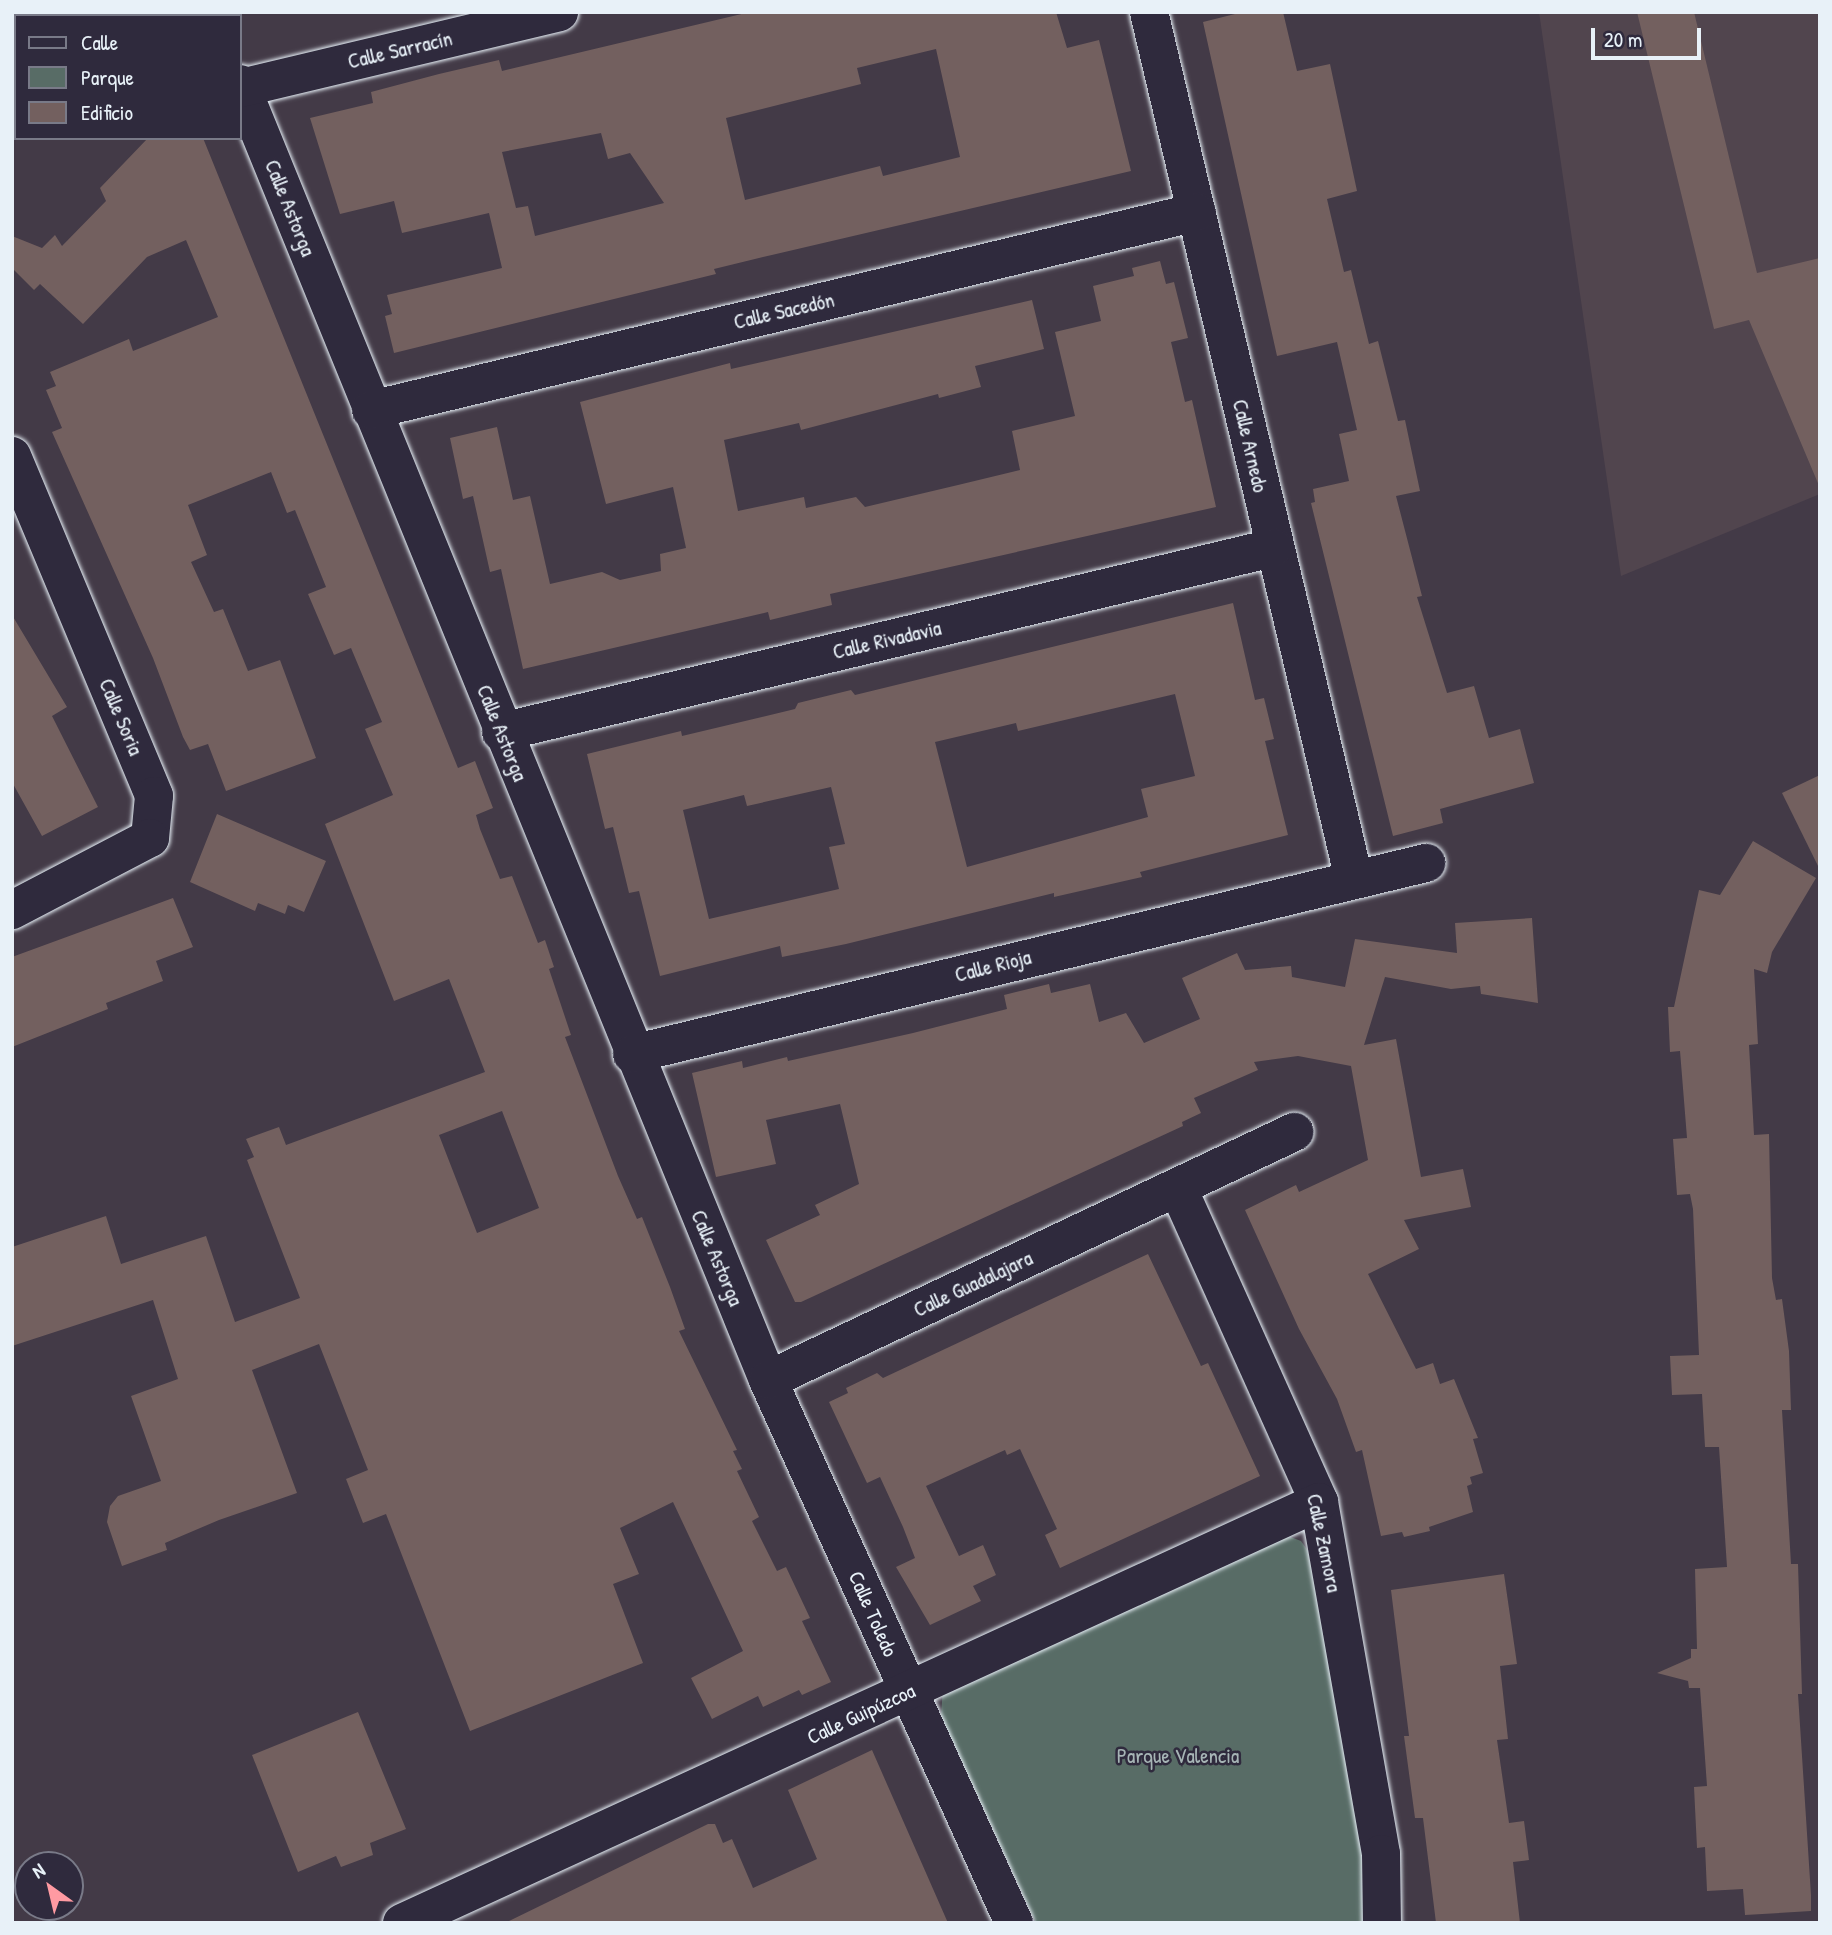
<!DOCTYPE html>
<meta charset="utf-8">
<style>
body{margin:0}
#map{position:relative;width:1832px;height:1935px;overflow:hidden;background:#433a47;font-family:"Patrick Hand",sans-serif}
div>[style]{position:absolute}
.built>*{inset:0;background:#51454e}
.green>*{inset:0;background:#586c66}
.building>*{inset:0;background:#73605f}
.roads{filter:drop-shadow(0 0 2px #e8f1f8) drop-shadow(0 0 2px #e8f1f8)}
.minor>*{height:38px;margin:-19px;padding:0 19px;transform-origin:19px;border-radius:19px;background:#2f2a3d}
span{translate:-50% -50%;white-space:nowrap;text-align:center;line-height:1.15;-webkit-text-stroke:5px #2f2a3d;paint-order:stroke}
.street-label{font-size:21px;color:#e8f1f8}
.park-label{font-size:21px;color:#a7b5b6}
.frame{position:absolute;inset:0;border:14px solid #e8f1f8;pointer-events:none}
.legend{position:absolute;left:14px;top:14px;width:228px;height:126px;box-sizing:border-box;background:#2f2a3d;border:2px solid #797a88;margin:0;padding:9px 12px;list-style:none;font-size:21px;color:#e8f1f8}
.legend li{display:flex;align-items:center;gap:14px;height:35px}
.legend b{width:35px;border:2px solid #797a88}
.north{position:absolute;left:14px;top:1851px;width:70px;height:70px;box-sizing:border-box;background:#2f2a3d;border:2px solid #797a88;border-radius:50%;rotate:326deg;font-size:19px;font-weight:700;line-height:28px;text-align:center;color:#e8f1f8}
.north::after{content:'';display:block;margin:auto;width:24px;height:32px;background:#ff9aa2;clip-path:polygon(50% 0,100% 100%,50% 72%,0 100%)}
.scale{position:absolute;left:1591px;top:28px;width:110px;height:32px;box-sizing:border-box;border:4px solid #e8f1f8;border-top:0;padding-left:9px;font-size:21px;line-height:24px;white-space:nowrap;color:#e8f1f8;-webkit-text-stroke:5px #2f2a3d;paint-order:stroke}
</style>
<div id="map">
<div class="built">
<div style="clip-path:polygon(1539px 12px,1820px 12px,1820px 494px,1621px 576px)"></div>
</div>
<div class="green">
<div style="clip-path:polygon(1277px 1532px,1301px 1541px,1308px 1551px,1369px 1866px,1372px 1923px,1036px 1923px,941px 1716px,943px 1687px)"></div>
</div>
<div class="building">
<div style="clip-path:polygon(evenodd,750px 12px,1056px 12px,1067px 48px,1099px 40px,1131px 171px,759px 258px,714px 269px,716px 274px,394px 353px,385px 316px,392px 314px,387px 295px,502px 268px,489px 213px,402px 233px,394px 201px,340px 214px,310px 118px,373px 103px,371px 92px,439px 74px,499px 60px,502px 71px,750px 12px,936px 49px,960px 157px,883px 176px,880px 166px,745px 200px,726px 118px,861px 84px,857px 68px,936px 49px,750px 12px,601px 133px,608px 159px,630px 153px,664px 203px,535px 236px,528px 206px,516px 208px,502px 152px,601px 133px)"></div>
<div style="clip-path:polygon(1243px 12px,1283px 12px,1297px 71px,1330px 64px,1357px 191px,1327px 199px,1344px 272px,1351px 270px,1369px 344px,1378px 341px,1398px 421px,1405px 420px,1420px 491px,1396px 496px,1422px 596px,1417px 597px,1447px 693px,1474px 686px,1489px 738px,1520px 729px,1534px 783px,1440px 809px,1443px 823px,1393px 836px,1311px 503px,1315px 502px,1313px 489px,1349px 481px,1339px 434px,1357px 430px,1337px 342px,1277px 356px,1203px 22px)"></div>
<div style="clip-path:polygon(1637px 12px,1694px 12px,1757px 273px,1820px 258px,1820px 488px,1749px 320px,1714px 329px)"></div>
<div style="clip-path:polygon(evenodd,148px 138px,203px 138px,458px 768px,475px 761px,493px 808px,476px 815px,480px 829px,500px 879px,512px 876px,538px 943px,545px 940px,554px 967px,549px 969px,571px 1035px,565px 1037px,618px 1176px,637px 1219px,642px 1217px,670px 1287px,685px 1329px,679px 1331px,737px 1450px,733px 1451px,742px 1469px,737px 1471px,759px 1517px,752px 1521px,777px 1571px,786px 1567px,810px 1618px,802px 1621px,831px 1682px,802px 1695px,799px 1690px,763px 1707px,758px 1696px,712px 1719px,691px 1678px,743px 1651px,673px 1502px,620px 1528px,639px 1574px,613px 1584px,643px 1663px,470px 1731px,386px 1514px,363px 1523px,346px 1479px,368px 1470px,319px 1344px,252px 1370px,297px 1493px,219px 1520px,165px 1543px,167px 1550px,122px 1566px,107px 1522px,110px 1506px,118px 1496px,161px 1481px,131px 1396px,178px 1379px,153px 1300px,12px 1346px,12px 1247px,106px 1216px,121px 1264px,206px 1236px,235px 1322px,300px 1298px,247px 1160px,254px 1157px,246px 1139px,279px 1127px,286px 1145px,485px 1072px,449px 979px,394px 1001px,325px 824px,393px 795px,365px 729px,382px 722px,351px 648px,334px 655px,308px 594px,326px 587px,295px 510px,287px 513px,271px 472px,188px 505px,207px 555px,191px 562px,214px 612px,223px 609px,248px 671px,280px 660px,316px 758px,226px 791px,208px 744px,190px 750px,183px 737px,153px 658px,52px 432px,62px 428px,46px 390px,56px 386px,50px 372px,129px 339px,133px 351px,218px 317px,186px 240px,147px 257px,83px 324px,40px 284px,34px 290px,12px 268px,12px 236px,42px 248px,55px 235px,62px 246px,106px 201px,100px 188px,148px 138px,502px 1111px,539px 1208px,477px 1233px,439px 1135px,502px 1111px)"></div>
<div style="clip-path:polygon(1160px 261px,1166px 284px,1174px 282px,1188px 338px,1171px 342px,1185px 402px,1192px 400px,1216px 507px,830px 594px,832px 605px,770px 620px,768px 612px,523px 669px,501px 569px,490px 572px,473px 496px,463px 499px,450px 438px,497px 427px,513px 500px,530px 496px,550px 584px,602px 572px,620px 580px,661px 571px,660px 554px,686px 548px,673px 487px,606px 504px,580px 402px,730px 363px,731px 369px,1032px 300px,1044px 349px,975px 366px,981px 387px,939px 398px,938px 394px,801px 430px,799px 423px,724px 440px,738px 511px,804px 497px,806px 508px,856px 497px,865px 507px,958px 485px,1020px 470px,1012px 431px,1075px 416px,1055px 332px,1101px 321px,1093px 286px,1134px 276px,1132px 268px)"></div>
<div style="clip-path:polygon(evenodd,1233px 603px,1255px 700px,1264px 698px,1274px 739px,1265px 741px,1288px 835px,1140px 872px,1142px 877px,1054px 897px,1054px 893px,846px 944px,782px 957px,780px 946px,660px 976px,639px 891px,629px 893px,613px 827px,605px 829px,587px 754px,681px 731px,682px 736px,795px 709px,798px 703px,851px 690px,855px 695px,1233px 603px,1175px 694px,1195px 776px,1141px 789px,1148px 817px,967px 867px,935px 742px,1016px 723px,1018px 731px,1175px 694px,1233px 603px,831px 787px,845px 844px,829px 847px,839px 889px,709px 919px,683px 810px,744px 795px,747px 806px,831px 787px)"></div>
<div style="clip-path:polygon(12px 615px,67px 707px,52px 716px,98px 807px,42px 836px,12px 782px)"></div>
<div style="clip-path:polygon(1820px 775px,1820px 870px,1782px 793px)"></div>
<div style="clip-path:polygon(217px 814px,326px 861px,304px 912px,288px 905px,285px 914px,258px 903px,255px 911px,190px 882px)"></div>
<div style="clip-path:polygon(1753px 841px,1816px 878px,1772px 952px,1767px 973px,1754px 969px,1758px 1044px,1749px 1045px,1754px 1135px,1769px 1134px,1772px 1278px,1776px 1300px,1782px 1299px,1789px 1351px,1791px 1410px,1782px 1410px,1791px 1564px,1798px 1564px,1802px 1694px,1798px 1694px,1811px 1895px,1811px 1911px,1745px 1915px,1743px 1889px,1707px 1891px,1705px 1847px,1697px 1848px,1694px 1787px,1707px 1786px,1700px 1688px,1689px 1688px,1688px 1681px,1657px 1673px,1691px 1658px,1691px 1649px,1697px 1649px,1695px 1569px,1727px 1567px,1719px 1447px,1705px 1447px,1702px 1394px,1672px 1395px,1670px 1356px,1699px 1355px,1693px 1209px,1690px 1194px,1677px 1195px,1673px 1139px,1687px 1138px,1680px 1051px,1670px 1052px,1668px 1007px,1674px 1007px,1699px 890px,1720px 895px)"></div>
<div style="clip-path:polygon(173px 898px,193px 947px,156px 961px,163px 981px,106px 1003px,108px 1009px,12px 1047px,12px 957px)"></div>
<div style="clip-path:polygon(1532px 918px,1538px 1003px,1481px 994px,1480px 986px,1451px 989px,1385px 977px,1364px 1045px,1396px 1039px,1421px 1177px,1463px 1169px,1471px 1207px,1404px 1220px,1419px 1249px,1368px 1274px,1416px 1369px,1433px 1363px,1440px 1384px,1454px 1379px,1478px 1438px,1473px 1439px,1483px 1473px,1470px 1477px,1472px 1484px,1467px 1486px,1473px 1512px,1429px 1527px,1430px 1531px,1404px 1537px,1402px 1532px,1381px 1536px,1362px 1450px,1356px 1452px,1337px 1399px,1299px 1329px,1245px 1210px,1296px 1185px,1299px 1192px,1368px 1160px,1351px 1066px,1298px 1056px,1254px 1062px,1258px 1070px,1194px 1098px,1201px 1113px,1182px 1122px,1183px 1126px,801px 1302px,795px 1302px,766px 1240px,820px 1215px,815px 1205px,859px 1184px,840px 1104px,766px 1120px,776px 1164px,716px 1177px,692px 1073px,742px 1061px,743px 1068px,787px 1057px,788px 1061px,913px 1033px,1007px 1009px,1004px 995px,1049px 984px,1051px 993px,1090px 984px,1099px 1022px,1126px 1013px,1144px 1043px,1200px 1019px,1182px 978px,1237px 953px,1245px 970px,1291px 966px,1292px 977px,1345px 987px,1355px 939px,1457px 953px,1455px 923px)"></div>
<div style="clip-path:polygon(1148px 1254px,1201px 1366px,1208px 1363px,1260px 1476px,1060px 1568px,1045px 1535px,1057px 1529px,1020px 1449px,1007px 1455px,1005px 1450px,926px 1486px,959px 1556px,983px 1545px,996px 1575px,973px 1586px,981px 1601px,930px 1625px,896px 1567px,915px 1558px,903px 1527px,880px 1477px,867px 1483px,829px 1402px,848px 1393px,846px 1388px,877px 1373px,883px 1378px)"></div>
<div style="clip-path:polygon(1504px 1574px,1517px 1664px,1500px 1666px,1508px 1739px,1497px 1740px,1509px 1823px,1524px 1821px,1529px 1860px,1513px 1862px,1520px 1923px,1436px 1923px,1423px 1818px,1415px 1818px,1404px 1736px,1409px 1736px,1391px 1590px)"></div>
<div style="clip-path:polygon(358px 1712px,406px 1829px,370px 1843px,373px 1855px,341px 1867px,336px 1856px,298px 1872px,252px 1755px)"></div>
<div style="clip-path:polygon(872px 1750px,948px 1923px,505px 1923px,708px 1824px,715px 1824px,723px 1843px,732px 1839px,753px 1888px,817px 1859px,788px 1790px)"></div>
</div>
<div class="roads">
<div class="minor">
<div style="left:210px;top:12px;width:4px;rotate:63deg"></div>
<div style="left:1149px;top:12px;width:891px;rotate:76.7deg"></div>
<div style="left:240px;top:84px;width:1399px;rotate:67.83deg"></div>
<div style="left:768px;top:1380px;width:596px;rotate:65.63deg"></div>
<div style="left:241px;top:88px;width:327px;rotate:-13.4deg"></div>
<div style="left:371px;top:410px;width:849px;rotate:-13.48deg"></div>
<div style="left:12px;top:456px;width:368px;rotate:67.3deg"></div>
<div style="left:154px;top:796px;width:42px;rotate:95.4deg"></div>
<div style="left:150px;top:838px;width:156px;rotate:152.4deg"></div>
<div style="left:501px;top:732px;width:794px;rotate:-13.41deg"></div>
<div style="left:632px;top:1054px;width:817px;rotate:-13.53deg"></div>
<div style="left:1178px;top:1188px;width:344px;rotate:65.8deg"></div>
<div style="left:1319px;top:1502px;width:357px;rotate:80deg"></div>
<div style="left:1381px;top:1854px;width:69px;rotate:89.2deg"></div>
<div style="left:768px;top:1380px;width:582px;rotate:-25.24deg"></div>
<div style="left:402px;top:1923px;width:1009px;rotate:-24.66deg"></div>
</div>
</div>
<div class="street-label">
<span style="left:400px;top:50px;rotate:-13deg">Calle Sarracín</span>
<span style="left:290px;top:208px;rotate:68deg">Calle Astorga</span>
<span style="left:784px;top:311px;rotate:-13deg">Calle Sacedón</span>
<span style="left:1250px;top:446px;rotate:77deg">Calle Arnedo</span>
<span style="left:887px;top:640px;rotate:-13deg">Calle Rivadavia</span>
<span style="left:121px;top:717px;rotate:67deg">Calle Soria</span>
<span style="left:502px;top:733px;rotate:68deg">Calle Astorga</span>
<span style="left:993px;top:966px;rotate:-14deg">Calle Rioja</span>
<span style="left:717px;top:1258px;rotate:67deg">Calle Astorga</span>
<span style="left:973px;top:1284px;rotate:-25deg">Calle Guadalajara</span>
<span style="left:1324px;top:1543px;rotate:78deg">Calle Zamora</span>
<span style="left:873px;top:1614px;rotate:66deg">Calle Toledo</span>
<span style="left:861px;top:1714px;rotate:-25deg">Calle Guipúzcoa</span>
</div>
<div class="park-label">
<span style="left:1178px;top:1756px">Parque Valencia</span>
</div>
<div class="frame"></div>
<ul class="legend">
<li><b style="height:9px;background:#2f2a3d"></b>Calle</li>
<li><b style="height:19px;background:#586c66"></b>Parque</li>
<li><b style="height:19px;background:#73605f"></b>Edificio</li>
</ul>
<div class="north">N</div>
<div class="scale">20 m</div>
</div>
